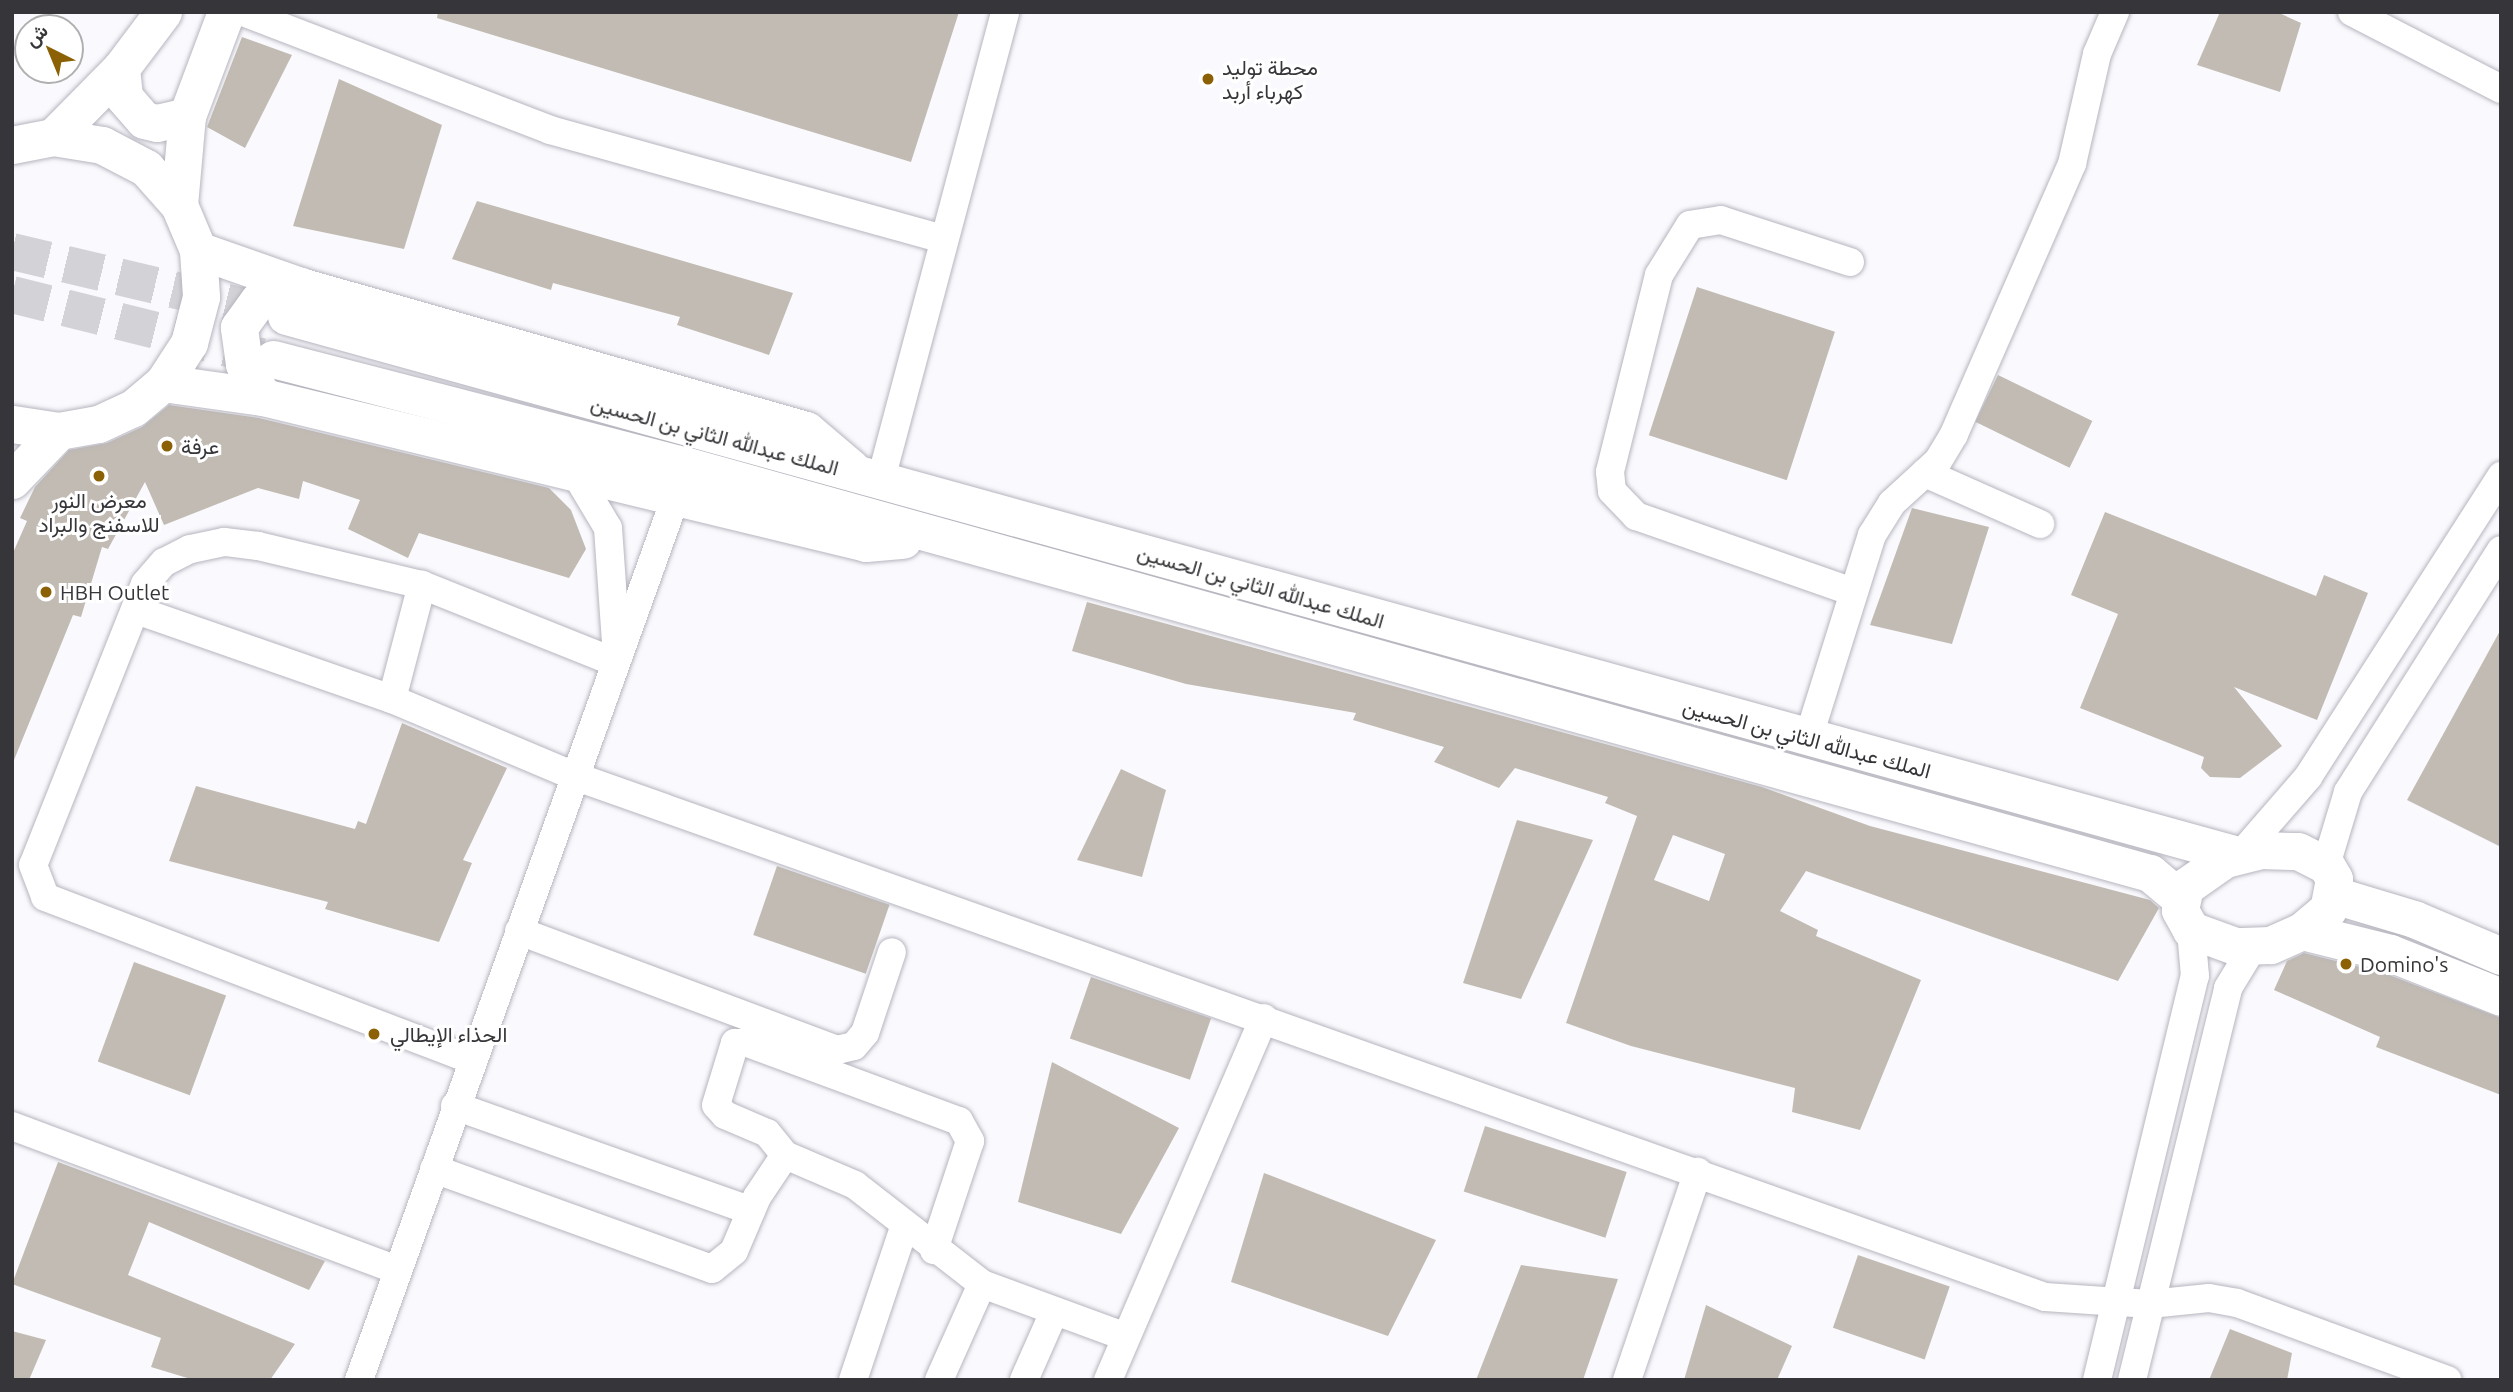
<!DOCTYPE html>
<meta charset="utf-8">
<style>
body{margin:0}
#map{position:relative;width:2513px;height:1392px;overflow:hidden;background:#fafafe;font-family:Ubuntu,Vazirmatn,sans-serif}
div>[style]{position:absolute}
.building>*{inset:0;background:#c2bbb3;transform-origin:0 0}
.major-tunnel>*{height:37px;margin-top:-18.5px;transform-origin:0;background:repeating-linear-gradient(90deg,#d3d3d7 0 37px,transparent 0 55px)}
.roads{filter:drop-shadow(0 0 2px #b6b5bf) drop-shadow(0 0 2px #b6b5bf)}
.minor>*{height:28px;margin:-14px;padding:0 14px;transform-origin:14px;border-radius:14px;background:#fff}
.major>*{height:37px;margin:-18.5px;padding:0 18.5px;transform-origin:18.5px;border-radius:18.5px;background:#fff}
.dots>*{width:19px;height:19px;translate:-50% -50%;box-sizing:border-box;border:4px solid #fff;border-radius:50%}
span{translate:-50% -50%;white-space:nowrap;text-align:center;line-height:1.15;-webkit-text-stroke:6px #fff;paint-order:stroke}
.poi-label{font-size:21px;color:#36363a}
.left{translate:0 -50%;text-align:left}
.street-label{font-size:21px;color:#36363a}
.frame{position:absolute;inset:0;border:14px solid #36363a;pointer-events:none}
.north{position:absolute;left:14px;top:14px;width:70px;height:70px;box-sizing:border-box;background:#fff;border:2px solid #afafb0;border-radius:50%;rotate:317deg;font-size:19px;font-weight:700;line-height:28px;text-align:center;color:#36363a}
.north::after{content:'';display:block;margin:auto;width:24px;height:32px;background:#8c6105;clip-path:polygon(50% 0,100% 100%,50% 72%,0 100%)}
</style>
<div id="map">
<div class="building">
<div style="clip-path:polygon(438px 12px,959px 12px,911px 162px,437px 18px)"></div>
<div style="clip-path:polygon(2220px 12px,2277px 12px,2301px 23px,2280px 92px,2197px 65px)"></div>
<div style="clip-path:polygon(242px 37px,292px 55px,245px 148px,207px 127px)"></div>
<div style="clip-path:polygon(339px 79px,442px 125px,404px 249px,293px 226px)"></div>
<div style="clip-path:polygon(477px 201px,793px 293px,769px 355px,677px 325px,680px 317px,553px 283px,551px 290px,452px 259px)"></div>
<div style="left:1697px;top:287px;width:145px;height:156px;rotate:18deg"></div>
<div style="left:1998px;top:375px;width:105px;height:52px;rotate:26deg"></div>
<div style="clip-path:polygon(169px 405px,259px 418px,549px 488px,571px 510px,586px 549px,569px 578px,419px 533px,408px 558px,348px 529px,360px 500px,303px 481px,299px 499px,258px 488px,164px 525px,145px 482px,108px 549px,102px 547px,81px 617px,73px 615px,12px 765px,12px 555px,27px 521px,20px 518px,35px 487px,69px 450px,107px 443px,142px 427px)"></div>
<div style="clip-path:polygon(1912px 508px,1989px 527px,1952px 644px,1870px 625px)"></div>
<div style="clip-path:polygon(2105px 512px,2316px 596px,2324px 575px,2368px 593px,2317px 720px,2234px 687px,2282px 746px,2240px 778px,2210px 777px,2201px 768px,2204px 757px,2080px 708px,2118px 614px,2071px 595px)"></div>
<div style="clip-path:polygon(evenodd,1087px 602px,1762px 787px,1870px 826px,2150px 900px,2159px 908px,2118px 981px,1806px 871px,1780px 911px,1818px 930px,1816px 936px,1921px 980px,1860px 1130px,1792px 1112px,1795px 1088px,1631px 1046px,1566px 1023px,1637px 816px,1605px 803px,1608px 797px,1515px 768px,1499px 788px,1434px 762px,1444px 747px,1353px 720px,1356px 713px,1186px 684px,1072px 651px,1087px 602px,1673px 835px,1725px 854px,1709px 901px,1654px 880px,1673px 835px)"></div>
<div style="clip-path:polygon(2501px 629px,2501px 847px,2407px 800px)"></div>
<div style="clip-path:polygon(402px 723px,507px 768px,463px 860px,472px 863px,439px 942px,325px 909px,328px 902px,169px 861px,196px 786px,355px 829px,358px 821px,366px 824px)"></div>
<div style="clip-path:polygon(1121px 769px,1166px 790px,1142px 877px,1077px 860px)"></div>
<div style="clip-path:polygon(1517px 820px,1593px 840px,1521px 999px,1463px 983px)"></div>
<div style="left:777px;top:866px;width:119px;height:73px;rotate:19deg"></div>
<div style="clip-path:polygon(2304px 953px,2384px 973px,2501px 1018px,2501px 1095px,2376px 1047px,2380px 1037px,2274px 990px,2287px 961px)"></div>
<div style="left:134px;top:962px;width:98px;height:106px;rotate:20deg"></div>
<div style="left:1091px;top:977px;width:127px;height:65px;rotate:19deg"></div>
<div style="clip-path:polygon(1052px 1062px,1179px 1128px,1121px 1234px,1018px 1202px)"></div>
<div style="left:1485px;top:1126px;width:149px;height:69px;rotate:18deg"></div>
<div style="clip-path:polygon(58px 1162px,325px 1261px,309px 1290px,149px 1222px,128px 1275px,295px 1344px,270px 1380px,194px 1380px,151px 1367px,161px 1338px,12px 1284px)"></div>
<div style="clip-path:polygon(1264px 1173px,1436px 1240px,1388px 1336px,1231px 1282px)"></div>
<div style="left:1858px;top:1255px;width:97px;height:77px;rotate:19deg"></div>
<div style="clip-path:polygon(1521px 1265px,1618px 1279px,1583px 1380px,1476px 1380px)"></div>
<div style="clip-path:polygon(1706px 1305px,1792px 1346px,1777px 1380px,1684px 1380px)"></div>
<div style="clip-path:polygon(2230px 1329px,2292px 1353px,2287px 1380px,2209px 1380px)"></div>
<div style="clip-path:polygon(12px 1331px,46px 1340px,29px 1380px,12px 1380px)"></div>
</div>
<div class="major-tunnel">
<div style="left:12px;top:251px;width:277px;rotate:13.3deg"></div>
<div style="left:12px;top:294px;width:269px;rotate:14deg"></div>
</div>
<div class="roads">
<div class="minor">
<div style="left:243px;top:12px;width:329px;rotate:21deg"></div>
<div style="left:550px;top:130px;width:409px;rotate:15.5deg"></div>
<div style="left:2352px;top:12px;width:168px;rotate:27.3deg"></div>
<div style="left:1850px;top:262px;width:136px;rotate:-162deg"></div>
<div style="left:1721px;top:220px;width:31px;rotate:171deg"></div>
<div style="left:1690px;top:225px;width:59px;rotate:121.8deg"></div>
<div style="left:1659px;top:275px;width:203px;rotate:104deg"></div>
<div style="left:1610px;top:472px;width:19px;rotate:84deg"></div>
<div style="left:1612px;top:491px;width:35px;rotate:46deg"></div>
<div style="left:1636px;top:516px;width:230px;rotate:19.3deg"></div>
<div style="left:574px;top:471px;width:66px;rotate:59.2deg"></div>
<div style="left:608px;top:528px;width:114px;rotate:86deg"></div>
<div style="left:1925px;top:473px;width:126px;rotate:23.9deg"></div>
<div style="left:881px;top:479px;width:483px;rotate:-75.1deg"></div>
<div style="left:422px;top:585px;width:208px;rotate:21.8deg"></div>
<div style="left:136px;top:610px;width:271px;rotate:19.2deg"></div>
<div style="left:392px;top:699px;width:198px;rotate:22.9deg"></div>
<div style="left:574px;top:776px;width:1561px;rotate:19.5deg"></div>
<div style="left:2045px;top:1297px;width:105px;rotate:3.8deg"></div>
<div style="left:2150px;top:1304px;width:59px;rotate:-5.8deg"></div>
<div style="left:2209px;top:1298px;width:28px;rotate:10deg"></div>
<div style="left:2237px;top:1303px;width:224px;rotate:20.1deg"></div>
<div style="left:392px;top:699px;width:118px;rotate:-75.3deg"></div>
<div style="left:422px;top:585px;width:169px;rotate:-166.6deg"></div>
<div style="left:258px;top:546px;width:34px;rotate:-173deg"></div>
<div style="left:224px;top:542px;width:35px;rotate:168deg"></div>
<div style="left:190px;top:549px;width:29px;rotate:153deg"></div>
<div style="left:164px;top:562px;width:29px;rotate:131deg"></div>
<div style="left:145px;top:584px;width:302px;rotate:111.7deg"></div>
<div style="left:33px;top:865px;width:34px;rotate:69deg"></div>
<div style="left:45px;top:897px;width:457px;rotate:20.9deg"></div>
<div style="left:1808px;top:739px;width:214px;rotate:-72.6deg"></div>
<div style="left:1872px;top:535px;width:38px;rotate:-58deg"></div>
<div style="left:1892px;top:503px;width:62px;rotate:-42.4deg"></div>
<div style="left:1938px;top:461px;width:31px;rotate:-59deg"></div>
<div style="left:1954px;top:434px;width:295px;rotate:-66.4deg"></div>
<div style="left:2072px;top:164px;width:113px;rotate:-77.2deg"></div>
<div style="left:2097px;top:54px;width:46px;rotate:-66.8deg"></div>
<div style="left:2242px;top:853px;width:101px;rotate:-49deg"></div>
<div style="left:2308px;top:777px;width:358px;rotate:-57.3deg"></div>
<div style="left:2326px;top:865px;width:76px;rotate:-73.2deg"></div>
<div style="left:2348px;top:792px;width:286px;rotate:-57.7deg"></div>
<div style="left:519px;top:931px;width:340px;rotate:20.5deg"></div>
<div style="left:837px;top:1050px;width:17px;rotate:-13deg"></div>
<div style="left:854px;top:1046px;width:17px;rotate:-50deg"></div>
<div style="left:865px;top:1033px;width:85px;rotate:-71.6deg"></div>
<div style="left:455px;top:1106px;width:314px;rotate:19.5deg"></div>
<div style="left:12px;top:1126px;width:411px;rotate:20.5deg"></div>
<div style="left:785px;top:1155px;width:28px;rotate:-129deg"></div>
<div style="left:767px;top:1133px;width:46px;rotate:-156.8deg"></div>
<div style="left:725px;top:1115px;width:13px;rotate:-132deg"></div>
<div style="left:716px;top:1105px;width:65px;rotate:-73deg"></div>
<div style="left:735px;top:1043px;width:13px"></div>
<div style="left:748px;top:1043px;width:225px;rotate:20.3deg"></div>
<div style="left:959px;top:1121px;width:23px;rotate:61deg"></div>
<div style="left:970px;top:1141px;width:115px;rotate:108.3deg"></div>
<div style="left:434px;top:1169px;width:295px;rotate:19.8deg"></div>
<div style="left:712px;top:1269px;width:28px;rotate:-39deg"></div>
<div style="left:734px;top:1251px;width:59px;rotate:-66.9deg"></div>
<div style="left:757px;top:1197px;width:50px;rotate:-56.3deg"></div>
<div style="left:785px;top:1155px;width:76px;rotate:23.2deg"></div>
<div style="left:855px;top:1185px;width:161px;rotate:37.9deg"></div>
<div style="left:982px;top:1284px;width:153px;rotate:20.2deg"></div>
<div style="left:359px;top:1380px;width:939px;rotate:-70.27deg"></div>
<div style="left:853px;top:1380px;width:163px;rotate:-71.5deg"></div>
<div style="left:939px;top:1380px;width:105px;rotate:-65.9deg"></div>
<div style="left:1024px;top:1380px;width:74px;rotate:-66.2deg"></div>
<div style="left:1108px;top:1380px;width:394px;rotate:-66.7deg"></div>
<div style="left:1627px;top:1380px;width:220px;rotate:-71.2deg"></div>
<div style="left:2097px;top:1380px;width:416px;rotate:-76.4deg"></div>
<div style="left:2195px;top:976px;width:46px;rotate:-95deg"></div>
<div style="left:2132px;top:1380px;width:404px;rotate:-76.2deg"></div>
<div style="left:2228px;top:988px;width:48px;rotate:-58.6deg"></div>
</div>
<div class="major">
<div style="left:121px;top:68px;width:29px;rotate:84deg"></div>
<div style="left:124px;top:97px;width:30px;rotate:49deg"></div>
<div style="left:144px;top:120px;width:13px;rotate:13deg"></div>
<div style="left:157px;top:123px;width:31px;rotate:-13deg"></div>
<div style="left:53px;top:137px;width:97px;rotate:-45.4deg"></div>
<div style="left:121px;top:68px;width:70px;rotate:-53.1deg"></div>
<div style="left:12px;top:145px;width:42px;rotate:-11deg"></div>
<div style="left:53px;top:137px;width:50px;rotate:9.3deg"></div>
<div style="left:102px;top:145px;width:50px;rotate:27.6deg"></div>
<div style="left:146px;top:168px;width:50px;rotate:48.3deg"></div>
<div style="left:179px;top:205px;width:49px;rotate:67.1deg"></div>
<div style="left:198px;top:250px;width:47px;rotate:86.3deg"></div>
<div style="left:201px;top:297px;width:48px;rotate:104.6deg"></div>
<div style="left:189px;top:343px;width:48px;rotate:123deg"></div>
<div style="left:163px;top:383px;width:39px;rotate:140deg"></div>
<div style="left:133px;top:408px;width:38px;rotate:155deg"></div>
<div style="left:98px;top:424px;width:40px;rotate:170deg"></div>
<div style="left:59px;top:431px;width:48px;rotate:-171.5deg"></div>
<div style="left:179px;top:205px;width:89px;rotate:-84.9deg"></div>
<div style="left:187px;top:116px;width:111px;rotate:-69.4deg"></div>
<div style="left:198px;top:250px;width:108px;rotate:19.4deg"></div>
<div style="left:300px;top:286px;width:526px;rotate:15.89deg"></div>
<div style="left:806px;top:430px;width:59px;rotate:40.2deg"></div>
<div style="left:286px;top:316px;width:2024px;rotate:15.44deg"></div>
<div style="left:273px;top:359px;width:429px;rotate:14.5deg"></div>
<div style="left:688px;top:466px;width:1518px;rotate:15.56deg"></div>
<div style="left:2150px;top:873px;width:39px;rotate:40deg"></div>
<div style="left:163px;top:383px;width:101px;rotate:8deg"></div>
<div style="left:263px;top:397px;width:620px;rotate:13.61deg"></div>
<div style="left:866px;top:543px;width:37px;rotate:-5deg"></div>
<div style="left:263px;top:397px;width:38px;rotate:-120deg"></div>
<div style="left:244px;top:364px;width:37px;rotate:-98deg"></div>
<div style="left:239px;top:327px;width:32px;rotate:-54deg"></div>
<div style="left:258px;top:301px;width:45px;rotate:-19.7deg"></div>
<div style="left:12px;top:480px;width:68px;rotate:-46.2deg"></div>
<div style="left:2261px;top:850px;width:37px;rotate:2deg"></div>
<div style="left:2298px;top:851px;width:31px;rotate:27deg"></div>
<div style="left:2326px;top:865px;width:16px;rotate:60deg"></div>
<div style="left:2334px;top:879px;width:31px;rotate:101deg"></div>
<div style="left:2328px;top:909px;width:34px;rotate:140deg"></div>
<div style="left:2302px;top:931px;width:35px;rotate:156deg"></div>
<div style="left:2270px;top:945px;width:35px;rotate:178deg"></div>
<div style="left:2235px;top:946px;width:47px;rotate:-160deg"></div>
<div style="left:2191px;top:930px;width:23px;rotate:-119deg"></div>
<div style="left:2180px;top:910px;width:24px;rotate:-78deg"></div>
<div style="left:2185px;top:887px;width:49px;rotate:-35deg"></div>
<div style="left:2225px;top:859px;width:37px;rotate:-14deg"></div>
<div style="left:2334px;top:895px;width:84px;rotate:16.7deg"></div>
<div style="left:2414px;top:919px;width:95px;rotate:23deg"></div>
<div style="left:2302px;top:931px;width:91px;rotate:14deg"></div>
<div style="left:2390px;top:953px;width:119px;rotate:21.6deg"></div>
</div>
</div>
<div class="dots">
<div style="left:1208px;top:79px;background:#8c6105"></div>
<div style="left:167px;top:446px;background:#8c6105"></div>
<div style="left:99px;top:476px;background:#8c6105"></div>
<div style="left:46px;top:592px;background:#8c6105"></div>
<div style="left:2346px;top:964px;background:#8c6105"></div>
<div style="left:374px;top:1034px;background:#8c6105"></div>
</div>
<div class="poi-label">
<span class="left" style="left:1222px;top:79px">محطة توليد<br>كهرباء أربد</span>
<span class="left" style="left:181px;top:446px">عرفة</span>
<span style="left:99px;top:512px">معرض النور<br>للاسفنج والبراد</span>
<span class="left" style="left:60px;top:592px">HBH Outlet</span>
<span class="left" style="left:2360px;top:964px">Domino's</span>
<span class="left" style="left:390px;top:1034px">الحذاء الإيطالي</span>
</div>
<div class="street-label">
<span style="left:715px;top:435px;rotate:15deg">الملك عبدالله الثاني بن الحسين</span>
<span style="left:1261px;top:586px;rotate:16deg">الملك عبدالله الثاني بن الحسين</span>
<span style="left:1807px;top:738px;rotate:15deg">الملك عبدالله الثاني بن الحسين</span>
</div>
<div class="frame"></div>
<div class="north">ش</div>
</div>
